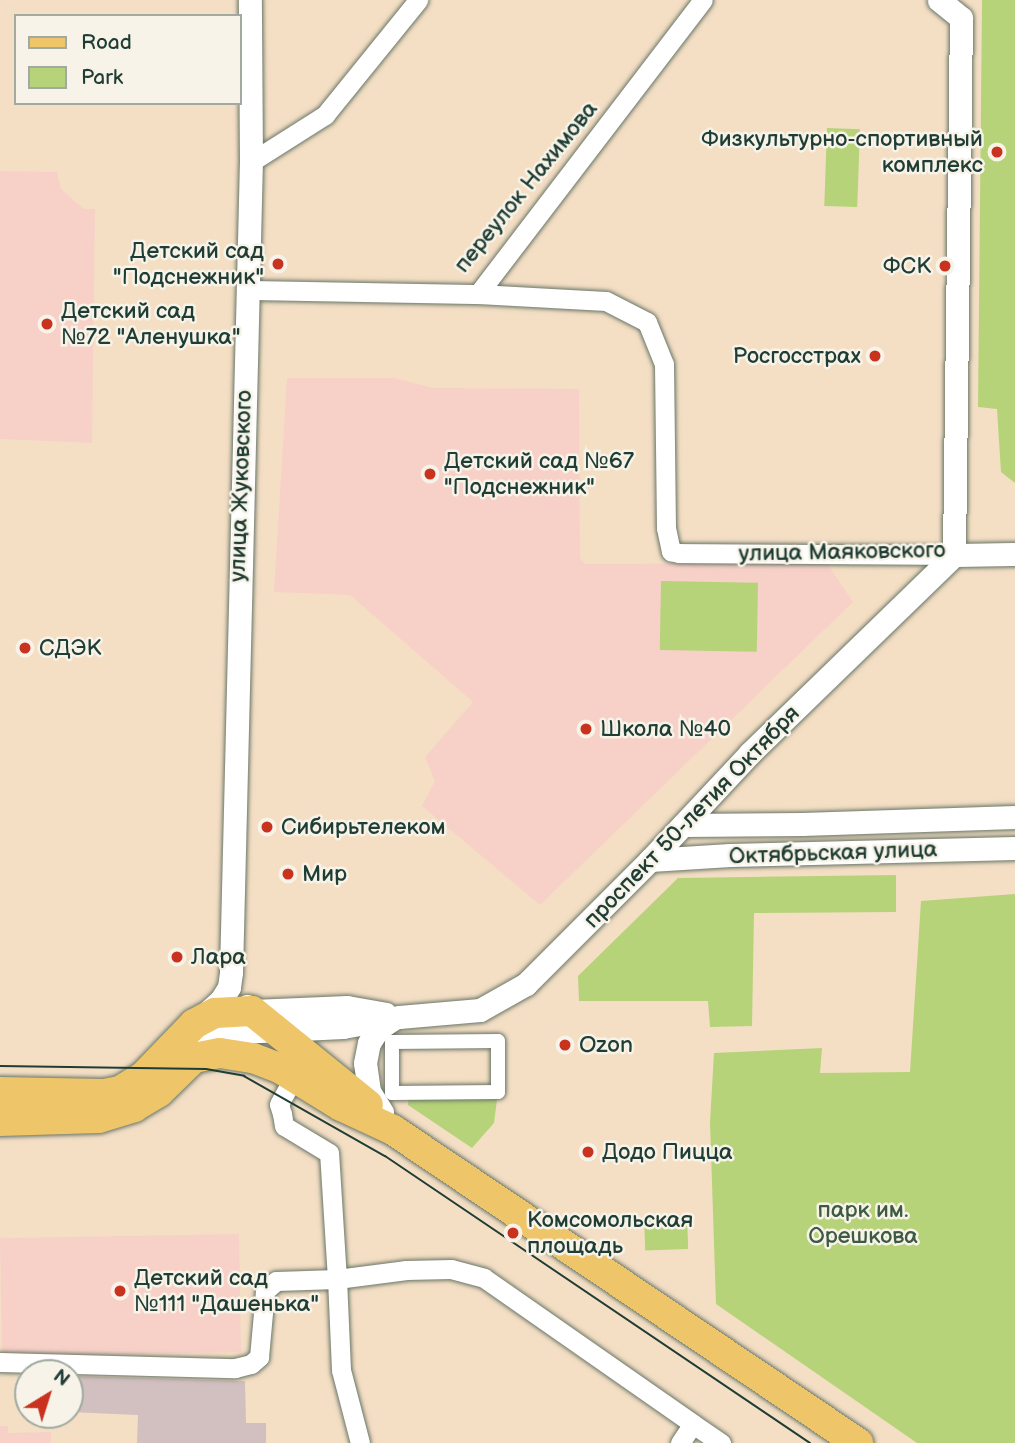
<!DOCTYPE html>
<meta charset="utf-8">
<style>
body{margin:0}
#map{position:relative;width:1015px;height:1443px;overflow:hidden;background:#f4dfc5;font-family:"Balsamiq Sans",sans-serif}
div>[style]{position:absolute}
.built>*{inset:0;background:#f7d1c7;transform-origin:0 0}
.industrial>*{inset:0;background:#d2bfc0}
.green>*{inset:0;background:#b6d379;transform-origin:0 0}
.roads{filter:drop-shadow(0 0 2px #6a7667) drop-shadow(0 0 2px #6a7667)}
.pedestrian>*{height:14px;margin:-7px;padding:0 7px;transform-origin:7px;border-radius:7px;background:#fff}
.minor>*{height:19px;margin:-9.5px;padding:0 9.5px;transform-origin:9.5px;border-radius:9.5px;background:#fff}
.tertiary>*{height:23px;margin:-11.5px;padding:0 11.5px;transform-origin:11.5px;border-radius:11.5px;background:#fff}
.primary>*{height:30px;margin:-15px;padding:0 15px;transform-origin:15px;border-radius:15px;background:#eec569}
.tram>*{height:2px;margin:-1px;padding:0 1px;transform-origin:1px;border-radius:1px;background:#1f3d34}
.dots>*{width:19px;height:19px;translate:-50% -50%;box-sizing:border-box;border:4px solid #f7f3e8;border-radius:50%}
span{translate:-50% -50%;white-space:nowrap;text-align:center;line-height:1.15;-webkit-text-stroke:5px #f7f3e8;paint-order:stroke}
.poi-label{font-size:23px;color:#1f3d34}
.right{translate:-100% -50%;text-align:right}
.left{translate:0 -50%;text-align:left}
.street-label{font-size:23px;color:#1f3d34}
.park-label{font-size:23px;color:#3d5b42}
.legend{position:absolute;left:14px;top:14px;width:228px;height:91px;box-sizing:border-box;background:#f7f3e8;border:2px solid #a1aaa0;margin:0;padding:9px 12px;list-style:none;font-size:21px;color:#1f3d34}
.legend li{display:flex;align-items:center;gap:14px;height:35px}
.legend b{width:35px;border:2px solid #a1aaa0}
.north{position:absolute;left:14px;top:1359px;width:70px;height:70px;box-sizing:border-box;background:#f7f3e8;border:2px solid #a1aaa0;border-radius:50%;rotate:38deg;font-size:19px;font-weight:700;line-height:28px;text-align:center;color:#1f3d34}
.north::after{content:'';display:block;margin:auto;width:24px;height:32px;background:#c8321e;clip-path:polygon(50% 0,100% 100%,50% 72%,0 100%)}
</style>
<div id="map">
<div class="built">
<div style="clip-path:polygon(0 171px,57px 172px,61px 189px,84px 209px,95px 209px,92px 443px,0 439px)"></div>
<div style="clip-path:polygon(287px 378px,395px 378px,433px 388px,579px 389px,580px 558px,585px 564px,827px 563px,853px 602px,540px 905px,422px 806px,435px 781px,425px 757px,473px 702px,350px 595px,274px 592px)"></div>
<div style="left:239px;top:1234px;width:118px;height:239px;rotate:89deg"></div>
<div style="clip-path:polygon(0 1426px,8px 1426px,8px 1433px,51px 1432px,51px 1443px,0 1443px)"></div>
</div>
<div class="industrial">
<div style="clip-path:polygon(70px 1376px,245px 1381px,246px 1423px,266px 1423px,266px 1443px,137px 1443px,138px 1415px,70px 1412px)"></div>
</div>
<div class="green">
<div style="clip-path:polygon(982px 0,1015px 0,1015px 483px,1001px 472px,997px 409px,978px 407px)"></div>
<div style="left:827px;top:128px;width:33px;height:78px;rotate:2deg"></div>
<div style="left:661px;top:581px;width:97px;height:69px;rotate:1deg"></div>
<div style="clip-path:polygon(896px 875px,896px 912px,754px 913px,752px 1026px,710px 1027px,708px 1001px,579px 1001px,578px 976px,678px 878px)"></div>
<div style="clip-path:polygon(1015px 894px,1015px 1443px,917px 1443px,716px 1304px,710px 1122px,714px 1053px,822px 1048px,820px 1073px,910px 1072px,921px 901px)"></div>
<div style="clip-path:polygon(498px 1092px,494px 1123px,472px 1148px,408px 1105px,409px 1093px)"></div>
<div style="left:687px;top:1215px;width:34px;height:43px;rotate:88deg"></div>
</div>
<div class="roads">
<div class="pedestrian">
<div style="left:498px;top:1041px;width:51px;rotate:90deg"></div>
<div style="left:498px;top:1092px;width:106px;rotate:179.5deg"></div>
<div style="left:392px;top:1093px;width:51px;rotate:-90deg"></div>
<div style="left:392px;top:1042px;width:106px;rotate:-0.5deg"></div>
</div>
<div class="minor">
<div style="left:251px;top:162px;width:88px;rotate:-32.4deg"></div>
<div style="left:325px;top:115px;width:148px;rotate:-51deg"></div>
<div style="left:247px;top:290px;width:231px;rotate:1deg"></div>
<div style="left:478px;top:294px;width:370px;rotate:-52.6deg"></div>
<div style="left:478px;top:294px;width:128px;rotate:3.1deg"></div>
<div style="left:606px;top:301px;width:46px;rotate:27.1deg"></div>
<div style="left:647px;top:322px;width:45px;rotate:68deg"></div>
<div style="left:664px;top:364px;width:164px;rotate:89.3deg"></div>
<div style="left:666px;top:528px;width:24px;rotate:78deg"></div>
<div style="left:671px;top:551px;width:8px;rotate:14deg"></div>
<div style="left:679px;top:553px;width:275px;rotate:0.4deg"></div>
<div style="left:0;top:1362px;width:235px;rotate:1.5deg"></div>
<div style="left:235px;top:1368px;width:16px;rotate:-14deg"></div>
<div style="left:251px;top:1364px;width:11px;rotate:-41deg"></div>
<div style="left:259px;top:1357px;width:66px;rotate:-84.8deg"></div>
<div style="left:265px;top:1291px;width:15px;rotate:-42deg"></div>
<div style="left:276px;top:1281px;width:61px;rotate:-1.9deg"></div>
<div style="left:337px;top:1279px;width:126px;rotate:-93.6deg"></div>
<div style="left:329px;top:1153px;width:52px;rotate:-149deg"></div>
<div style="left:284px;top:1126px;width:12px;rotate:-99deg"></div>
<div style="left:282px;top:1114px;width:10px;rotate:-107deg"></div>
<div style="left:279px;top:1104px;width:31px;rotate:-61deg"></div>
<div style="left:360px;top:1443px;width:75px;rotate:-104.6deg"></div>
<div style="left:341px;top:1370px;width:91px;rotate:-92.5deg"></div>
<div style="left:337px;top:1279px;width:70px;rotate:-7.4deg"></div>
<div style="left:406px;top:1270px;width:45px;rotate:-1.3deg"></div>
<div style="left:451px;top:1269px;width:34px;rotate:15deg"></div>
<div style="left:484px;top:1278px;width:255px;rotate:34.9deg"></div>
<div style="left:680px;top:1443px;width:23px;rotate:-56deg"></div>
<div style="left:693px;top:1424px;width:34px;rotate:34deg"></div>
</div>
<div class="tertiary">
<div style="left:939px;top:0;width:28px;rotate:39deg"></div>
<div style="left:961px;top:18px;width:537px;rotate:90.75deg"></div>
<div style="left:954px;top:555px;width:61px;rotate:-0.9deg"></div>
<div style="left:683px;top:825px;width:119px;rotate:-0.5deg"></div>
<div style="left:802px;top:824px;width:213px;rotate:-1.9deg"></div>
<div style="left:650px;top:860px;width:80px;rotate:-3.6deg"></div>
<div style="left:730px;top:855px;width:285px;rotate:-1.4deg"></div>
<div style="left:247px;top:1006px;width:7px;rotate:45deg"></div>
<div style="left:252px;top:1011px;width:95px;rotate:-2.4deg"></div>
<div style="left:347px;top:1007px;width:39px;rotate:10deg"></div>
<div style="left:201px;top:1018px;width:27px;rotate:-42deg"></div>
<div style="left:221px;top:1000px;width:15px;rotate:-58deg"></div>
<div style="left:229px;top:987px;width:15px;rotate:-82deg"></div>
<div style="left:231px;top:972px;width:810px;rotate:-88.59deg"></div>
<div style="left:251px;top:162px;width:162px;rotate:-90.4deg"></div>
<div style="left:184px;top:1065px;width:35px;rotate:-50deg"></div>
<div style="left:207px;top:1038px;width:13px;rotate:-23deg"></div>
<div style="left:219px;top:1033px;width:124px;rotate:-2.8deg"></div>
<div style="left:343px;top:1027px;width:57px;rotate:-10.1deg"></div>
<div style="left:399px;top:1017px;width:81px;rotate:-4.9deg"></div>
<div style="left:480px;top:1010px;width:53px;rotate:-29.5deg"></div>
<div style="left:526px;top:984px;width:175px;rotate:-45deg"></div>
<div style="left:650px;top:860px;width:146px;rotate:-46.9deg"></div>
<div style="left:750px;top:753px;width:284px;rotate:-44.1deg"></div>
<div style="left:382px;top:1112px;width:25px;rotate:-122deg"></div>
<div style="left:369px;top:1091px;width:28px;rotate:-98deg"></div>
<div style="left:365px;top:1063px;width:20px;rotate:-79deg"></div>
<div style="left:369px;top:1043px;width:17px;rotate:-57deg"></div>
<div style="left:378px;top:1029px;width:18px;rotate:-34deg"></div>
</div>
<div class="primary">
<div style="left:0;top:1092px;width:104px;rotate:1.1deg"></div>
<div style="left:104px;top:1094px;width:16px;rotate:-11deg"></div>
<div style="left:120px;top:1091px;width:28px;rotate:-32deg"></div>
<div style="left:144px;top:1076px;width:72px;rotate:-46.1deg"></div>
<div style="left:194px;top:1024px;width:24px;rotate:-28deg"></div>
<div style="left:215px;top:1013px;width:37px;rotate:-3deg"></div>
<div style="left:252px;top:1011px;width:149px;rotate:39deg"></div>
<div style="left:0;top:1121px;width:99px;rotate:-1.7deg"></div>
<div style="left:99px;top:1118px;width:37px;rotate:-17deg"></div>
<div style="left:134px;top:1107px;width:29px;rotate:-31deg"></div>
<div style="left:159px;top:1092px;width:49px;rotate:-44.2deg"></div>
<div style="left:194px;top:1058px;width:26px;rotate:-11deg"></div>
<div style="left:220px;top:1053px;width:33px;rotate:9deg"></div>
<div style="left:253px;top:1058px;width:30px;rotate:21deg"></div>
<div style="left:281px;top:1069px;width:70px;rotate:31.7deg"></div>
<div style="left:341px;top:1106px;width:57px;rotate:24.8deg"></div>
<div style="left:393px;top:1130px;width:561px;rotate:33.95deg"></div>
</div>
</div>
<div class="tram">
<div style="left:0;top:1066px;width:206px;rotate:0.8deg"></div>
<div style="left:206px;top:1069px;width:39px;rotate:10deg"></div>
<div style="left:244px;top:1076px;width:162px;rotate:29.6deg"></div>
<div style="left:385px;top:1156px;width:513px;rotate:34.03deg"></div>
</div>
<div class="dots">
<div style="left:997px;top:152px;background:#c8321e"></div>
<div style="left:278px;top:264px;background:#c8321e"></div>
<div style="left:945px;top:266px;background:#c8321e"></div>
<div style="left:47px;top:324px;background:#c8321e"></div>
<div style="left:875px;top:356px;background:#c8321e"></div>
<div style="left:430px;top:474px;background:#c8321e"></div>
<div style="left:25px;top:648px;background:#c8321e"></div>
<div style="left:586px;top:729px;background:#c8321e"></div>
<div style="left:267px;top:827px;background:#c8321e"></div>
<div style="left:288px;top:874px;background:#c8321e"></div>
<div style="left:177px;top:957px;background:#c8321e"></div>
<div style="left:565px;top:1045px;background:#c8321e"></div>
<div style="left:588px;top:1152px;background:#c8321e"></div>
<div style="left:513px;top:1233px;background:#c8321e"></div>
<div style="left:120px;top:1291px;background:#c8321e"></div>
</div>
<div class="poi-label">
<span class="right" style="left:983px;top:152px">Физкультурно-спортивный<br>комплекс</span>
<span class="right" style="left:264px;top:264px">Детский сад<br>"Подснежник"</span>
<span class="right" style="left:931px;top:266px">ФСК</span>
<span class="left" style="left:61px;top:324px">Детский сад<br>№72 "Аленушка"</span>
<span class="right" style="left:861px;top:356px">Росгосстрах</span>
<span class="left" style="left:444px;top:474px">Детский сад №67<br>"Подснежник"</span>
<span class="left" style="left:39px;top:648px">СДЭК</span>
<span class="left" style="left:600px;top:729px">Школа №40</span>
<span class="left" style="left:281px;top:827px">Сибирьтелеком</span>
<span class="left" style="left:302px;top:874px">Мир</span>
<span class="left" style="left:191px;top:957px">Лара</span>
<span class="left" style="left:579px;top:1045px">Ozon</span>
<span class="left" style="left:602px;top:1152px">Додо Пицца</span>
<span class="left" style="left:527px;top:1233px">Комсомольская<br>площадь</span>
<span class="left" style="left:134px;top:1291px">Детский сад<br>№111 "Дашенька"</span>
</div>
<div class="street-label">
<span style="left:526px;top:187px;rotate:-51deg">переулок Нахимова</span>
<span style="left:241px;top:486px;rotate:-88deg">улица Жуковского</span>
<span style="left:842px;top:552px;rotate:-1deg">улица Маяковского</span>
<span style="left:692px;top:817px;rotate:-46deg">проспект 50-летия Октября</span>
<span style="left:833px;top:853px;rotate:-2deg">Октябрьская улица</span>
</div>
<div class="park-label">
<span style="left:863px;top:1223px">парк им.<br>Орешкова</span>
</div>
<ul class="legend">
<li><b style="height:9px;background:#eec569"></b>Road</li>
<li><b style="height:19px;background:#b6d379"></b>Park</li>
</ul>
<div class="north">N</div>
</div>
